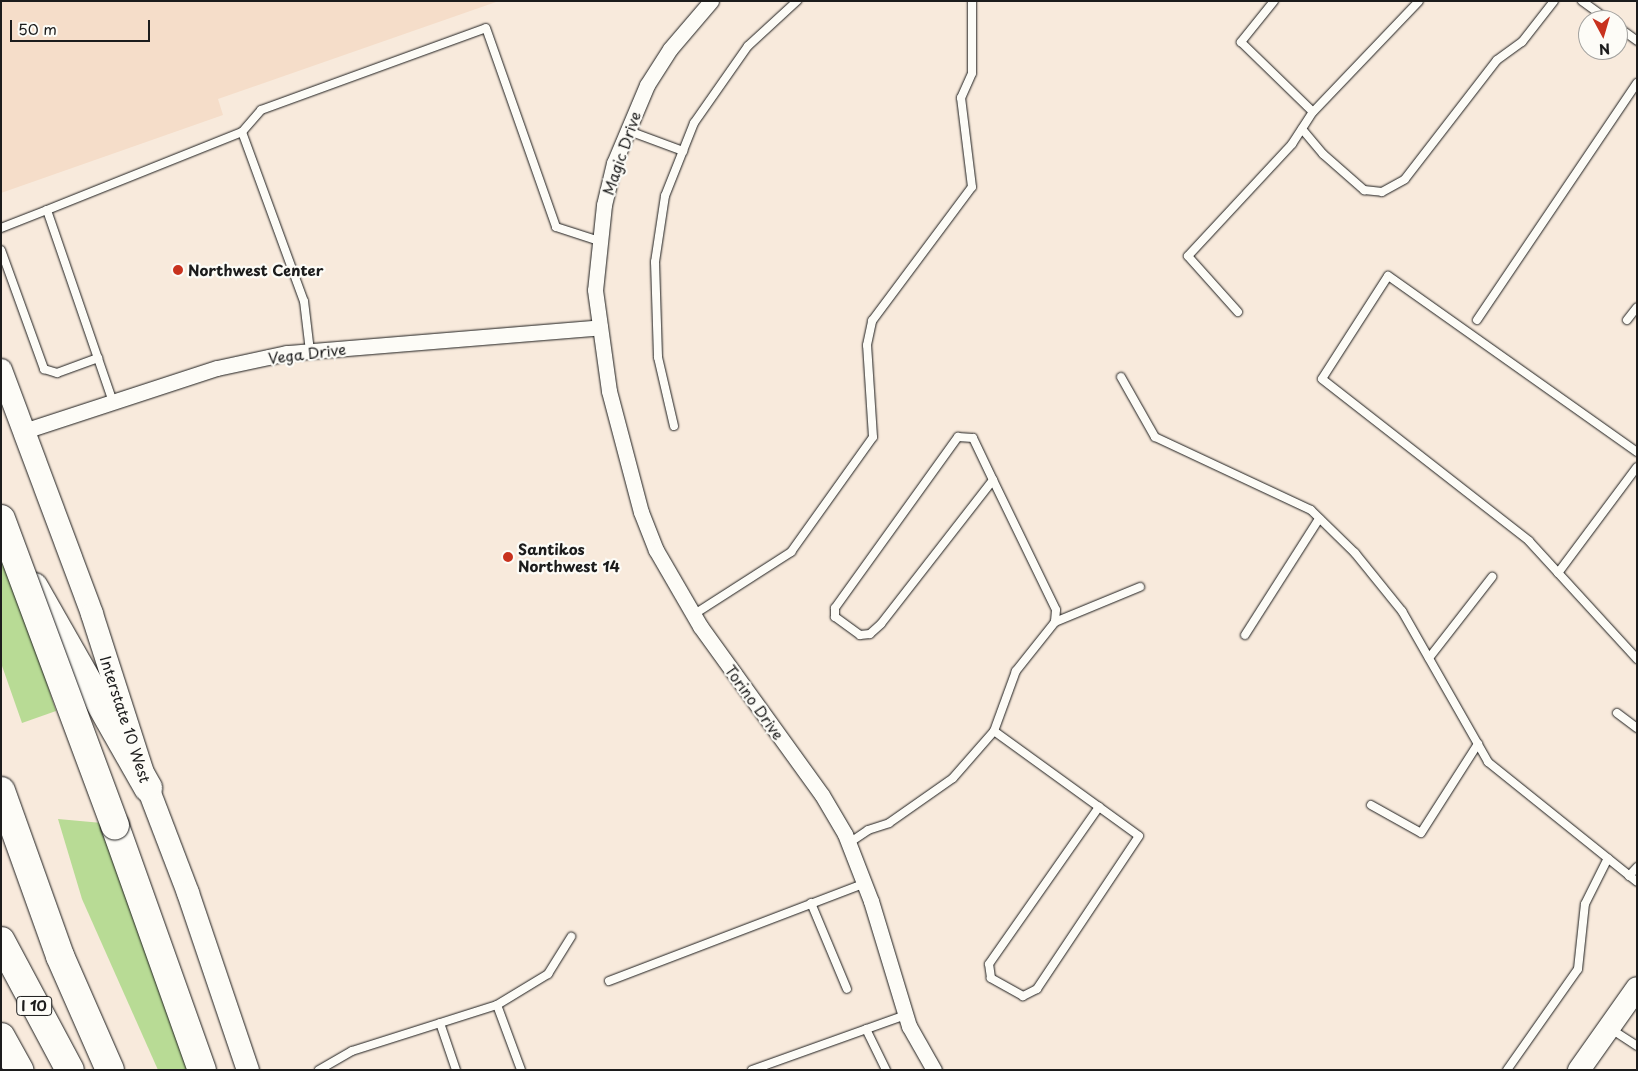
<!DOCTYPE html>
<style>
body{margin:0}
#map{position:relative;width:1638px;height:1071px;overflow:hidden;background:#f8eadc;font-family:"Playpen Sans",sans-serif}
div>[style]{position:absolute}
.built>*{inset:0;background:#f5ddc9}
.green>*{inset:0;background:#b8db95}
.roads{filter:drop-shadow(0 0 1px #1c1c1c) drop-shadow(0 0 1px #1c1c1c)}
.service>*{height:8px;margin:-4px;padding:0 4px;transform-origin:4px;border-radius:4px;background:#fdfcf7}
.minor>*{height:15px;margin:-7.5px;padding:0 7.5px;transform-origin:7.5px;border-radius:7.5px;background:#fdfcf7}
.secondary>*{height:22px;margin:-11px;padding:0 11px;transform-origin:11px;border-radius:11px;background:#fdfcf7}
.motorway>*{height:28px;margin:-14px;padding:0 14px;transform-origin:14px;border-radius:14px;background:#fdfcf7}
.bridges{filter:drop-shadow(0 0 1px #1c1c1c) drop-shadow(0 0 1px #1c1c1c)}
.motorway-bridge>*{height:28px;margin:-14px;padding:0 14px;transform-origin:14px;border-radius:14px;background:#fdfcf7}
.dots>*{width:14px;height:14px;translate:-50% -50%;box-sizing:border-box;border:2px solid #fdfcf7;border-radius:50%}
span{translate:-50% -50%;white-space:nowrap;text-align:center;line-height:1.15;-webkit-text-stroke:4.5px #fdfcf7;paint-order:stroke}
.shield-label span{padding:1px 4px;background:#fdfcf7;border:1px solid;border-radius:4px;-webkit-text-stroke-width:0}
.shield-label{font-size:14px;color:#1c1c1c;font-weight:700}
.street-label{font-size:15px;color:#1c1c1c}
.poi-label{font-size:15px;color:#1c1c1c;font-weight:700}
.left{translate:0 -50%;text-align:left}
.frame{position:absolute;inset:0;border:2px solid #1c1c1c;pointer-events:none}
.north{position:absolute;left:1578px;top:10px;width:50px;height:50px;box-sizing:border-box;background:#fdfcf7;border:1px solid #a3a29f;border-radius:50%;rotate:174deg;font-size:14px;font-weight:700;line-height:20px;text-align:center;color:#1c1c1c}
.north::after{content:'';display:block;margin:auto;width:18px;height:22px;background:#c8321e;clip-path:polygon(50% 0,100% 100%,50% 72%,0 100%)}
.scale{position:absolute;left:10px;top:20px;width:140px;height:22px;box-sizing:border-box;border:2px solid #1c1c1c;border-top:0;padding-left:6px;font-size:15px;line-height:18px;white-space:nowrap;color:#1c1c1c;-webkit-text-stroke:4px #fdfcf7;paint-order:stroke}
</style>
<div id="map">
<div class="built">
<div style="clip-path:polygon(1px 1px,496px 1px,496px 2px,218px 99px,223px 115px,1px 193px)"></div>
</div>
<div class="green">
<div style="clip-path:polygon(1px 560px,7px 561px,56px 711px,22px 723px,1px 663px)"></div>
<div style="clip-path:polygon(58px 819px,102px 823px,196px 1070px,158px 1070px,82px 899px)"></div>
</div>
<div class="roads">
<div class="service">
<div style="left:1274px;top:1px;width:53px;rotate:128.8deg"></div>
<div style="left:1241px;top:42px;width:100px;rotate:44.2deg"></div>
<div style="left:1313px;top:112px;width:153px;rotate:-46.3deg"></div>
<div style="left:1582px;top:1px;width:32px;rotate:36deg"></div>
<div style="left:1618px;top:27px;width:24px;rotate:36deg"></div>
<div style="left:1302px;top:129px;width:33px;rotate:50deg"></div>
<div style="left:1323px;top:154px;width:55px;rotate:41.3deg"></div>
<div style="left:1364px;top:190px;width:18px;rotate:6deg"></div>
<div style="left:1382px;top:192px;width:26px;rotate:-29deg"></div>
<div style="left:1405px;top:179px;width:150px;rotate:-52.3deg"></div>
<div style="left:1497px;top:60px;width:31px;rotate:-36deg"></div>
<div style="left:1522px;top:42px;width:52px;rotate:-52deg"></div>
<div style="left:626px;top:130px;width:61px;rotate:20.2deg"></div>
<div style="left:242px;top:132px;width:29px;rotate:-49deg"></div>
<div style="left:261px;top:110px;width:239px;rotate:-20deg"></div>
<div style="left:486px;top:28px;width:211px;rotate:70.6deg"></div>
<div style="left:556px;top:227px;width:45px;rotate:18deg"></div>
<div style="left:1px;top:228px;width:49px;rotate:-21.4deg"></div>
<div style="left:1px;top:250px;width:127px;rotate:70.1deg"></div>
<div style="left:44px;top:369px;width:14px;rotate:17deg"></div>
<div style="left:57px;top:373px;width:44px;rotate:-20.1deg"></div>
<div style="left:1238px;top:312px;width:75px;rotate:-131.8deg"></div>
<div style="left:1188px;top:256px;width:153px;rotate:-47.1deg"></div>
<div style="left:1292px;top:144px;width:38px;rotate:-57deg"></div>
<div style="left:1477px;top:320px;width:286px;rotate:-56deg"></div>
<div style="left:1627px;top:320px;width:16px;rotate:-52deg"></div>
<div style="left:1121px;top:377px;width:69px;rotate:60.5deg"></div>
<div style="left:1155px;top:437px;width:172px;rotate:25.1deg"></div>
<div style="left:1311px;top:510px;width:62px;rotate:44.3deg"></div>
<div style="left:1355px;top:553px;width:75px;rotate:51deg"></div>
<div style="left:1402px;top:611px;width:174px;rotate:60.3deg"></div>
<div style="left:1488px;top:762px;width:191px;rotate:38.8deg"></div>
<div style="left:113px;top:402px;width:203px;rotate:-109deg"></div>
<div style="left:47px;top:210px;width:210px;rotate:-21.8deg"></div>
<div style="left:242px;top:132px;width:180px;rotate:69.9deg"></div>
<div style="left:304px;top:301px;width:50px;rotate:83.2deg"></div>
<div style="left:674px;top:426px;width:71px;rotate:-103.1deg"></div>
<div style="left:658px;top:357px;width:95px;rotate:-91.8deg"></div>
<div style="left:655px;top:262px;width:67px;rotate:-81.4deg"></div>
<div style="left:665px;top:196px;width:79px;rotate:-68.3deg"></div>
<div style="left:694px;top:123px;width:94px;rotate:-55deg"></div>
<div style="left:748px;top:46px;width:67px;rotate:-42.6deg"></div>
<div style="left:1637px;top:452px;width:305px;rotate:-144.7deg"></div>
<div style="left:1388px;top:276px;width:122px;rotate:122.7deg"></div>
<div style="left:1322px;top:379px;width:263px;rotate:38deg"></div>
<div style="left:1529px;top:541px;width:160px;rotate:47.5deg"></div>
<div style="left:993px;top:480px;width:182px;rotate:127.9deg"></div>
<div style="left:881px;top:624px;width:15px;rotate:138deg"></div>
<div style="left:870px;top:634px;width:10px;rotate:174deg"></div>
<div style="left:860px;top:635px;width:31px;rotate:-144deg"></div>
<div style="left:835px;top:617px;width:9px;rotate:-90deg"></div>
<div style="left:835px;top:608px;width:211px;rotate:-54.3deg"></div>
<div style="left:958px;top:437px;width:15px;rotate:4deg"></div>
<div style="left:973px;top:438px;width:47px;rotate:64.5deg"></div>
<div style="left:993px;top:480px;width:144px;rotate:64.1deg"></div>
<div style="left:1056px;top:610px;width:12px;rotate:95deg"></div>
<div style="left:1055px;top:622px;width:63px;rotate:128.5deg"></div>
<div style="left:1016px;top:671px;width:64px;rotate:110.1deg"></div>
<div style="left:1558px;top:573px;width:132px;rotate:-53.3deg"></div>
<div style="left:693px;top:615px;width:117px;rotate:-32.7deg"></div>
<div style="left:791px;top:552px;width:141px;rotate:-54.5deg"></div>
<div style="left:873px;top:437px;width:92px;rotate:-93.7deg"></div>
<div style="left:867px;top:345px;width:25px;rotate:-78deg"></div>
<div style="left:872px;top:321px;width:167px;rotate:-53.3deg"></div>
<div style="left:972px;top:187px;width:90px;rotate:-97deg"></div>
<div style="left:961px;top:98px;width:27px;rotate:-66deg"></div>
<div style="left:972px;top:73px;width:72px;rotate:-90deg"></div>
<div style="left:1055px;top:622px;width:92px;rotate:-22.4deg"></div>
<div style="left:1245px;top:635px;width:138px;rotate:-57.5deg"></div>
<div style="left:1429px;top:658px;width:103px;rotate:-52.1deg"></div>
<div style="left:1617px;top:713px;width:25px;rotate:37deg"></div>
<div style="left:1371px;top:805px;width:57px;rotate:29.2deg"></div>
<div style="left:1421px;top:833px;width:106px;rotate:-57.4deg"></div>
<div style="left:849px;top:843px;width:23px;rotate:-34deg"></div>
<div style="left:868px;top:830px;width:22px;rotate:-18deg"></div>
<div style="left:889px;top:823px;width:78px;rotate:-35.1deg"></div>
<div style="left:953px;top:778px;width:62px;rotate:-48.9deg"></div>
<div style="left:994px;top:731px;width:130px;rotate:35.9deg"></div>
<div style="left:1099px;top:807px;width:49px;rotate:35.9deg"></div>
<div style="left:1139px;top:836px;width:184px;rotate:123.7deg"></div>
<div style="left:1037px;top:989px;width:16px;rotate:153deg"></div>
<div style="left:1023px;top:996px;width:37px;rotate:-151deg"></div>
<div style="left:991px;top:978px;width:14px;rotate:-98deg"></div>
<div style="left:989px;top:964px;width:192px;rotate:-55deg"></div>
<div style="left:1629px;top:876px;width:12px;rotate:-48deg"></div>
<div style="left:811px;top:903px;width:93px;rotate:67.3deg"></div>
<div style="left:609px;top:981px;width:274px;rotate:-20.9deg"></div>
<div style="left:497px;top:1005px;width:69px;rotate:69.7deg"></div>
<div style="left:440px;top:1023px;width:50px;rotate:71.2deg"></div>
<div style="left:866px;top:1029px;width:46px;rotate:64deg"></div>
<div style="left:1611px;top:1029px;width:31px;rotate:33deg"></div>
<div style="left:319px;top:1070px;width:38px;rotate:-30deg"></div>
<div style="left:352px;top:1051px;width:152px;rotate:-17.6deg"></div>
<div style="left:497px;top:1005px;width:60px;rotate:-31.3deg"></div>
<div style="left:548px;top:974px;width:44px;rotate:-58.1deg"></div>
<div style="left:752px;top:1070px;width:164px;rotate:-19.7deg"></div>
<div style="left:1507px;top:1070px;width:123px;rotate:-54.9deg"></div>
<div style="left:1578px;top:969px;width:65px;rotate:-83.9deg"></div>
<div style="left:1585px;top:904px;width:51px;rotate:-63.4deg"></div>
</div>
<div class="minor">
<div style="left:711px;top:1px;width:63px;rotate:130.5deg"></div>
<div style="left:670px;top:49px;width:43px;rotate:122.6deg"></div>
<div style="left:647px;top:85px;width:85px;rotate:112.9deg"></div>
<div style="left:614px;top:163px;width:43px;rotate:103.4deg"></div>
<div style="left:604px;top:205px;width:85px;rotate:96deg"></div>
<div style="left:595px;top:290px;width:102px;rotate:82.1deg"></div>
<div style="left:609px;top:391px;width:125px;rotate:75.2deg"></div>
<div style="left:641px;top:512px;width:41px;rotate:68.5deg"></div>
<div style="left:656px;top:550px;width:88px;rotate:59.9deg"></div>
<div style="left:700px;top:626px;width:208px;rotate:54.2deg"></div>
<div style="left:822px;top:795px;width:45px;rotate:59.5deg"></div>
<div style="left:845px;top:834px;width:72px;rotate:68.8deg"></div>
<div style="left:871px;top:901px;width:131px;rotate:73.1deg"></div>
<div style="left:909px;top:1026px;width:51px;rotate:60.4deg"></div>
<div style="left:24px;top:431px;width:203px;rotate:-18.1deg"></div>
<div style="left:217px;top:368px;width:72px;rotate:-12.1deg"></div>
<div style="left:287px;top:353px;width:314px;rotate:-4.7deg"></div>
</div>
<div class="secondary">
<div style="left:1px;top:370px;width:260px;rotate:69.5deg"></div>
<div style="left:92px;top:614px;width:183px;rotate:72.2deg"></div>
<div style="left:148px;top:788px;width:112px;rotate:69.1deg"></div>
<div style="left:188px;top:893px;width:187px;rotate:71.3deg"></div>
<div style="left:1579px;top:1070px;width:100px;rotate:-54.7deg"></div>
</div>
<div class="motorway">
<div style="left:34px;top:587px;width:231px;rotate:60.4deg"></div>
<div style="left:1px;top:791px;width:175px;rotate:70.3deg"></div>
<div style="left:60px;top:956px;width:124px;rotate:66.3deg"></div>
<div style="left:115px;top:826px;width:259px;rotate:70.4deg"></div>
<div style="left:1px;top:941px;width:146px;rotate:61.9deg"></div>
<div style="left:1px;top:1037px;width:38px;rotate:61deg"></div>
</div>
</div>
<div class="bridges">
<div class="motorway-bridge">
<div style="left:1px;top:519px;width:327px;rotate:69.6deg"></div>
</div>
</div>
<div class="dots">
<div style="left:178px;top:270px;background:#c8321e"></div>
<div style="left:508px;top:557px;background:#c8321e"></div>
</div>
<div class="shield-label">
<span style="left:34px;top:1006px">I 10</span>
</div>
<div class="street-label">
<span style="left:621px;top:153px;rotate:-71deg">Magic Drive</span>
<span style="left:307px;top:353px;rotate:-7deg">Vega Drive</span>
<span style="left:755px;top:702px;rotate:54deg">Torino Drive</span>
<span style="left:126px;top:719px;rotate:72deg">Interstate 10 West</span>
</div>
<div class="poi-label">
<span class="left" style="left:188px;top:270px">Northwest Center</span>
<span class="left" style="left:518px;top:557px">Santikos<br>Northwest 14</span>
</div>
<div class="frame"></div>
<div class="north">N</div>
<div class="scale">50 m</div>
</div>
